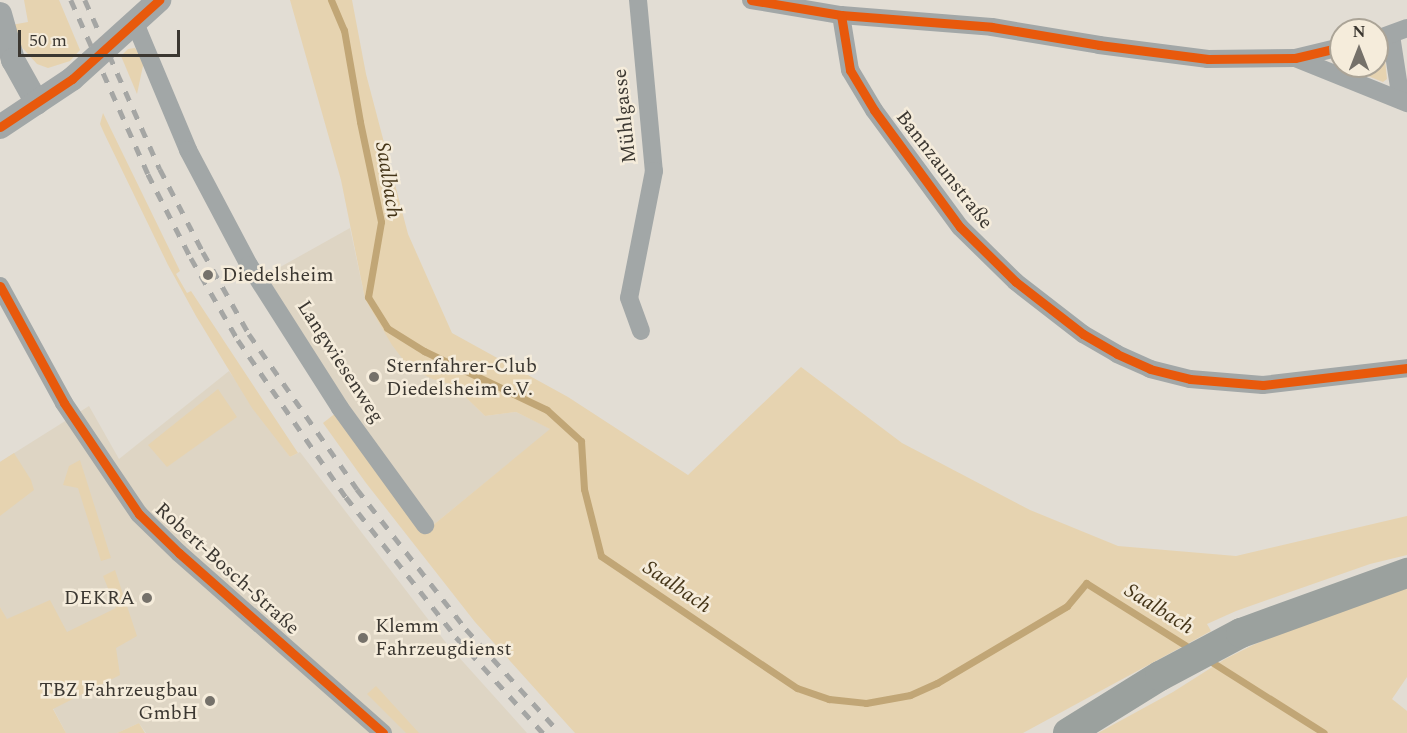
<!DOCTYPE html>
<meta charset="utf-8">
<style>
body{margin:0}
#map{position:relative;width:1407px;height:733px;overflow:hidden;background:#e2ddd4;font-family:Spectral,serif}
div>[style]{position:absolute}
.built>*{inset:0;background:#ded5c4}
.green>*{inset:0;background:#e6d3b0}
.stream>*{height:7px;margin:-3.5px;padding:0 3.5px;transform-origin:3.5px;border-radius:3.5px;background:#c1a676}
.minor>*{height:18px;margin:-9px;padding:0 9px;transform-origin:9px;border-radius:9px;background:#a2a7a7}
.tertiary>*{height:24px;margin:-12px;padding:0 12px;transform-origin:12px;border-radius:12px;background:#a2a7a7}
.primary>*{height:30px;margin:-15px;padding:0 15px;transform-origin:15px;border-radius:15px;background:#9ba19e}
.rail>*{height:4.5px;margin-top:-2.25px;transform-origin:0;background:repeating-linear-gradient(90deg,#a5a6a4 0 10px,transparent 0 20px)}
.cycleway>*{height:9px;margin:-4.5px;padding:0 4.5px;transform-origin:4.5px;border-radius:4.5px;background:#e8590c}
.dots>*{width:16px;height:16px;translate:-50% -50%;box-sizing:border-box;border:3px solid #f5ecdb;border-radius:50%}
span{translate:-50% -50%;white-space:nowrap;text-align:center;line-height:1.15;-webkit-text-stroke:5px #f5ecdb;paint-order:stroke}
.street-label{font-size:20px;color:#3b3731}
.poi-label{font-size:20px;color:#3b3731}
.left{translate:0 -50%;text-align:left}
.right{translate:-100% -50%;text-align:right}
.water-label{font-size:21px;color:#443417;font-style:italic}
.north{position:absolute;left:1329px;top:18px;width:60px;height:60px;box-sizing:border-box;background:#f5ecdb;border:2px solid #aba497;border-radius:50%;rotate:0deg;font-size:16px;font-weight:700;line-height:24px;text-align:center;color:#3b3731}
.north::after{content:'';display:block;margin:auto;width:21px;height:27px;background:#75716a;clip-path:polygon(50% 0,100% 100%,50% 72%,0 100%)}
.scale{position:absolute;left:18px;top:30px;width:162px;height:27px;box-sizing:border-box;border:3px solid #3b3731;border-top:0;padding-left:8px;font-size:18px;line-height:21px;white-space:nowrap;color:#3b3731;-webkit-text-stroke:4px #f5ecdb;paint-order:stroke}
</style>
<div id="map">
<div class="built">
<div style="clip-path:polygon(350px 228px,365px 299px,432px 379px,453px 385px,485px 416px,516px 412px,551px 429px,432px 526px,346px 404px,266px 275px)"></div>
<div style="clip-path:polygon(229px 371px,290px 457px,300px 452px,447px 644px,527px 733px,146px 733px,139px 723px,117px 733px,66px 733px,0 607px,0 462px,89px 406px,119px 459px)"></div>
</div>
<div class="green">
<div style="clip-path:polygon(24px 0,59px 0,80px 50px,70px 61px,48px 68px,37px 64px,18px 43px,11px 25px,28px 22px)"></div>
<div style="clip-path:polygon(290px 0,352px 0,366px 74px,408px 234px,452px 333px,568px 397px,688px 475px,801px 367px,902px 443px,1030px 510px,1118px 546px,1236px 556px,1407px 516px,1407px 555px,1370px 564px,1236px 611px,1207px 624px,1211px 631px,1023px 733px,575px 733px,475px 622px,366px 483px,323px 423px,346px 405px,432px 526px,550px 429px,516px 412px,485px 416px,453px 385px,432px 379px,408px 366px,392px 345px,365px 299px,341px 180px)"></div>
<div style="clip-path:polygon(1380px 46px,1384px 51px,1387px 79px,1383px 82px,1343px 66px,1377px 66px,1377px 47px)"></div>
<div style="clip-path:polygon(135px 48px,144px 61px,137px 94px,121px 56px,128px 49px)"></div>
<div style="clip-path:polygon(103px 113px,180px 271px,176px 274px,187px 293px,191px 291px,298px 453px,290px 457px,252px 408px,196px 316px,168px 265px,104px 133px,100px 124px)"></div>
<div style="clip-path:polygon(218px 389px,237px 417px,167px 467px,148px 445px)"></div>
<div style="clip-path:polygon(14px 453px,31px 480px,34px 490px,0 516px,0 462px)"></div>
<div style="clip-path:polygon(80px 460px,111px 558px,101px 561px,78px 488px,63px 485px,69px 466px)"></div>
<div style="clip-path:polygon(115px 570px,137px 636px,116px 648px,120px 675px,53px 709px,66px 733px,0 733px,0 607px,7px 619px,50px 600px,67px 632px,116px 608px,103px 576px)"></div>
<div style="clip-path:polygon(1407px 588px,1407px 677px,1392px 699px,1407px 711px,1407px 733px,1098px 733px,1173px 692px,1225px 659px,1253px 645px,1378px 594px)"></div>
<div style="clip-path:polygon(376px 686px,419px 733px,406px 733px,367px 694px)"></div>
<div style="clip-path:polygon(139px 723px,145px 733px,117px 733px)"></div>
</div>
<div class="stream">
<div style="left:331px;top:0;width:33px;rotate:67deg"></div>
<div style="left:344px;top:30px;width:93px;rotate:80.1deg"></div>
<div style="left:360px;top:122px;width:102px;rotate:78.1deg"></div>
<div style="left:381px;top:222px;width:76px;rotate:99.8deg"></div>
<div style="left:368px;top:297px;width:36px;rotate:58deg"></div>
<div style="left:387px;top:328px;width:44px;rotate:31.9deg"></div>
<div style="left:424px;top:351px;width:136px;rotate:25.6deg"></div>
<div style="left:547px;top:410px;width:46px;rotate:42.4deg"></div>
<div style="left:581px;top:441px;width:48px;rotate:86.4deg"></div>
<div style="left:584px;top:489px;width:69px;rotate:75.8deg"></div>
<div style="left:601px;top:556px;width:236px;rotate:34deg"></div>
<div style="left:797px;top:688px;width:34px;rotate:19deg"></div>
<div style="left:829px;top:699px;width:37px;rotate:6deg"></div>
<div style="left:866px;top:703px;width:45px;rotate:-10.3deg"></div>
<div style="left:910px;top:695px;width:30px;rotate:-24deg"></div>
<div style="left:937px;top:683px;width:151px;rotate:-30.6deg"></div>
<div style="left:1067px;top:606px;width:30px;rotate:-50deg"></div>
<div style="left:1086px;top:583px;width:126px;rotate:32.1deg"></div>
<div style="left:1207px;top:659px;width:138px;rotate:32.3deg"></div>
</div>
<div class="minor">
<div style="left:638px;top:0;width:172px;rotate:84.7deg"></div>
<div style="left:654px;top:171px;width:129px;rotate:101.1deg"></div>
<div style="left:629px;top:298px;width:35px;rotate:70deg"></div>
<div style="left:751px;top:0;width:91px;rotate:9.5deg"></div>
<div style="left:841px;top:15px;width:151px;rotate:4.5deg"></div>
<div style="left:992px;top:27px;width:109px;rotate:9.5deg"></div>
<div style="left:1099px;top:45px;width:110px;rotate:7.3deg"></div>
<div style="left:1208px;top:59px;width:87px;rotate:-0.7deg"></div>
<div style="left:1295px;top:58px;width:47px;rotate:-13.4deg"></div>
<div style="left:841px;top:15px;width:56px;rotate:80.7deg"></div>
<div style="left:850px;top:70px;width:47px;rotate:59deg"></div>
<div style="left:874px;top:110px;width:145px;rotate:53.7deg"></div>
<div style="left:960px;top:227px;width:78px;rotate:44.5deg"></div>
<div style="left:1016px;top:282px;width:85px;rotate:37.8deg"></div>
<div style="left:1083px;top:334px;width:39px;rotate:30deg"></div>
<div style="left:1117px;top:354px;width:36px;rotate:24deg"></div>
<div style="left:1150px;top:369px;width:41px;rotate:14deg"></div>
<div style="left:1190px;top:379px;width:73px;rotate:4.7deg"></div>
<div style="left:1263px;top:385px;width:145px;rotate:-6.7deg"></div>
<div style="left:135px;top:23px;width:138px;rotate:67.3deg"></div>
<div style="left:188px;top:150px;width:130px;rotate:62.1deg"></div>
<div style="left:249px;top:265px;width:169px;rotate:57.5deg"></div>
<div style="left:340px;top:408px;width:145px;rotate:54deg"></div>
<div style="left:1391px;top:35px;width:66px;rotate:81.3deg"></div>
<div style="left:1377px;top:39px;width:32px;rotate:-20deg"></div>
<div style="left:1295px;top:58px;width:121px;rotate:21.9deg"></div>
<div style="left:0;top:286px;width:133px;rotate:61.3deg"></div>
<div style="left:64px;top:403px;width:134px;rotate:56deg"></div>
<div style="left:139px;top:514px;width:56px;rotate:44.3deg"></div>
<div style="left:179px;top:553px;width:272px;rotate:41.4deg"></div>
</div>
<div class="tertiary">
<div style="left:0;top:14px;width:48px;rotate:74.2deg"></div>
<div style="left:13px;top:60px;width:49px;rotate:60.8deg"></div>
<div style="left:0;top:127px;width:87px;rotate:-33.7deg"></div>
<div style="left:72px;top:79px;width:118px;rotate:-42.2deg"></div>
</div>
<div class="primary">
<div style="left:1068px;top:733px;width:108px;rotate:-31.8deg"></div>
<div style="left:1160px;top:676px;width:92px;rotate:-28deg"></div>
<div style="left:1241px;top:633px;width:177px;rotate:-19.9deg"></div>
</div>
<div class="rail">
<div style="left:71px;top:0;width:190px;rotate:66.1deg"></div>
<div style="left:148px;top:174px;width:94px;rotate:62.9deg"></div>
<div style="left:191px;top:258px;width:95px;rotate:60.2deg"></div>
<div style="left:238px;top:340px;width:191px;rotate:55.5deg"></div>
<div style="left:346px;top:497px;width:178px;rotate:51.8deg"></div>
<div style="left:456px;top:637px;width:130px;rotate:47.8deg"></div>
<div style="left:85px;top:0;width:185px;rotate:66.1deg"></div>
<div style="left:160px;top:169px;width:93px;rotate:62.6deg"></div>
<div style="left:203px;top:252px;width:94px;rotate:60.7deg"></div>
<div style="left:249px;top:334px;width:189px;rotate:55.1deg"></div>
<div style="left:357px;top:489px;width:177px;rotate:52.1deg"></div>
<div style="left:466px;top:629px;width:140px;rotate:47.9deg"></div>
</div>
<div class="cycleway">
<div style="left:751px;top:0;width:91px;rotate:9.5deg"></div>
<div style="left:841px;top:15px;width:151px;rotate:4.5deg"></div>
<div style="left:992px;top:27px;width:109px;rotate:9.5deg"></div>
<div style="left:1099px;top:45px;width:110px;rotate:7.3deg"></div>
<div style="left:1208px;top:59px;width:87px;rotate:-0.7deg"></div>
<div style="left:1295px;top:58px;width:47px;rotate:-13.4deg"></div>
<div style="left:841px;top:15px;width:56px;rotate:80.7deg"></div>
<div style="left:850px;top:70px;width:47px;rotate:59deg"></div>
<div style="left:874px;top:110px;width:145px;rotate:53.7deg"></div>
<div style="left:960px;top:227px;width:78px;rotate:44.5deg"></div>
<div style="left:1016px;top:282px;width:85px;rotate:37.8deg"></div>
<div style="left:1083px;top:334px;width:39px;rotate:30deg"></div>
<div style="left:1117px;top:354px;width:36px;rotate:24deg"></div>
<div style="left:1150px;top:369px;width:41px;rotate:14deg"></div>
<div style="left:1190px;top:379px;width:73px;rotate:4.7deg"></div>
<div style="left:1263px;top:385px;width:145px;rotate:-6.7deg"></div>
<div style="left:0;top:127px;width:87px;rotate:-33.7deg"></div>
<div style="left:72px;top:79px;width:118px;rotate:-42.2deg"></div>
<div style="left:0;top:286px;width:133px;rotate:61.3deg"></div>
<div style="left:64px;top:403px;width:134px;rotate:56deg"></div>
<div style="left:139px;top:514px;width:56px;rotate:44.3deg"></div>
<div style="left:179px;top:553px;width:272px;rotate:41.4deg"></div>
</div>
<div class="dots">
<div style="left:208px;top:275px;background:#75716a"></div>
<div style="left:374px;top:377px;background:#75716a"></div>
<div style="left:147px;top:598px;background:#75716a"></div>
<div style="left:363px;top:638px;background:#75716a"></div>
<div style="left:210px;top:701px;background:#75716a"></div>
</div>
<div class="street-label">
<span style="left:625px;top:116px;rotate:-96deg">Mühlgasse</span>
<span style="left:944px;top:170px;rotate:52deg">Bannzaunstraße</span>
<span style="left:340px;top:362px;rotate:57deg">Langwiesenweg</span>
<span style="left:227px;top:569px;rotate:42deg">Robert-Bosch-Straße</span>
</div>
<div class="poi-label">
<span class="left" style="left:222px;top:275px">Diedelsheim</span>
<span class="left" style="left:386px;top:378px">Sternfahrer-Club<br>Diedelsheim e.V.</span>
<span class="right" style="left:135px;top:598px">DEKRA</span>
<span class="left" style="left:375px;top:638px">Klemm<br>Fahrzeugdienst</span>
<span class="right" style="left:198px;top:702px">TBZ Fahrzeugbau<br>GmbH</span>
</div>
<div class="water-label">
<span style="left:388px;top:180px;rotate:81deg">Saalbach</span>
<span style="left:677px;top:587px;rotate:34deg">Saalbach</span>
<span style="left:1159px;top:609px;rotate:32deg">Saalbach</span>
</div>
<div class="north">N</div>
<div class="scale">50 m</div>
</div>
